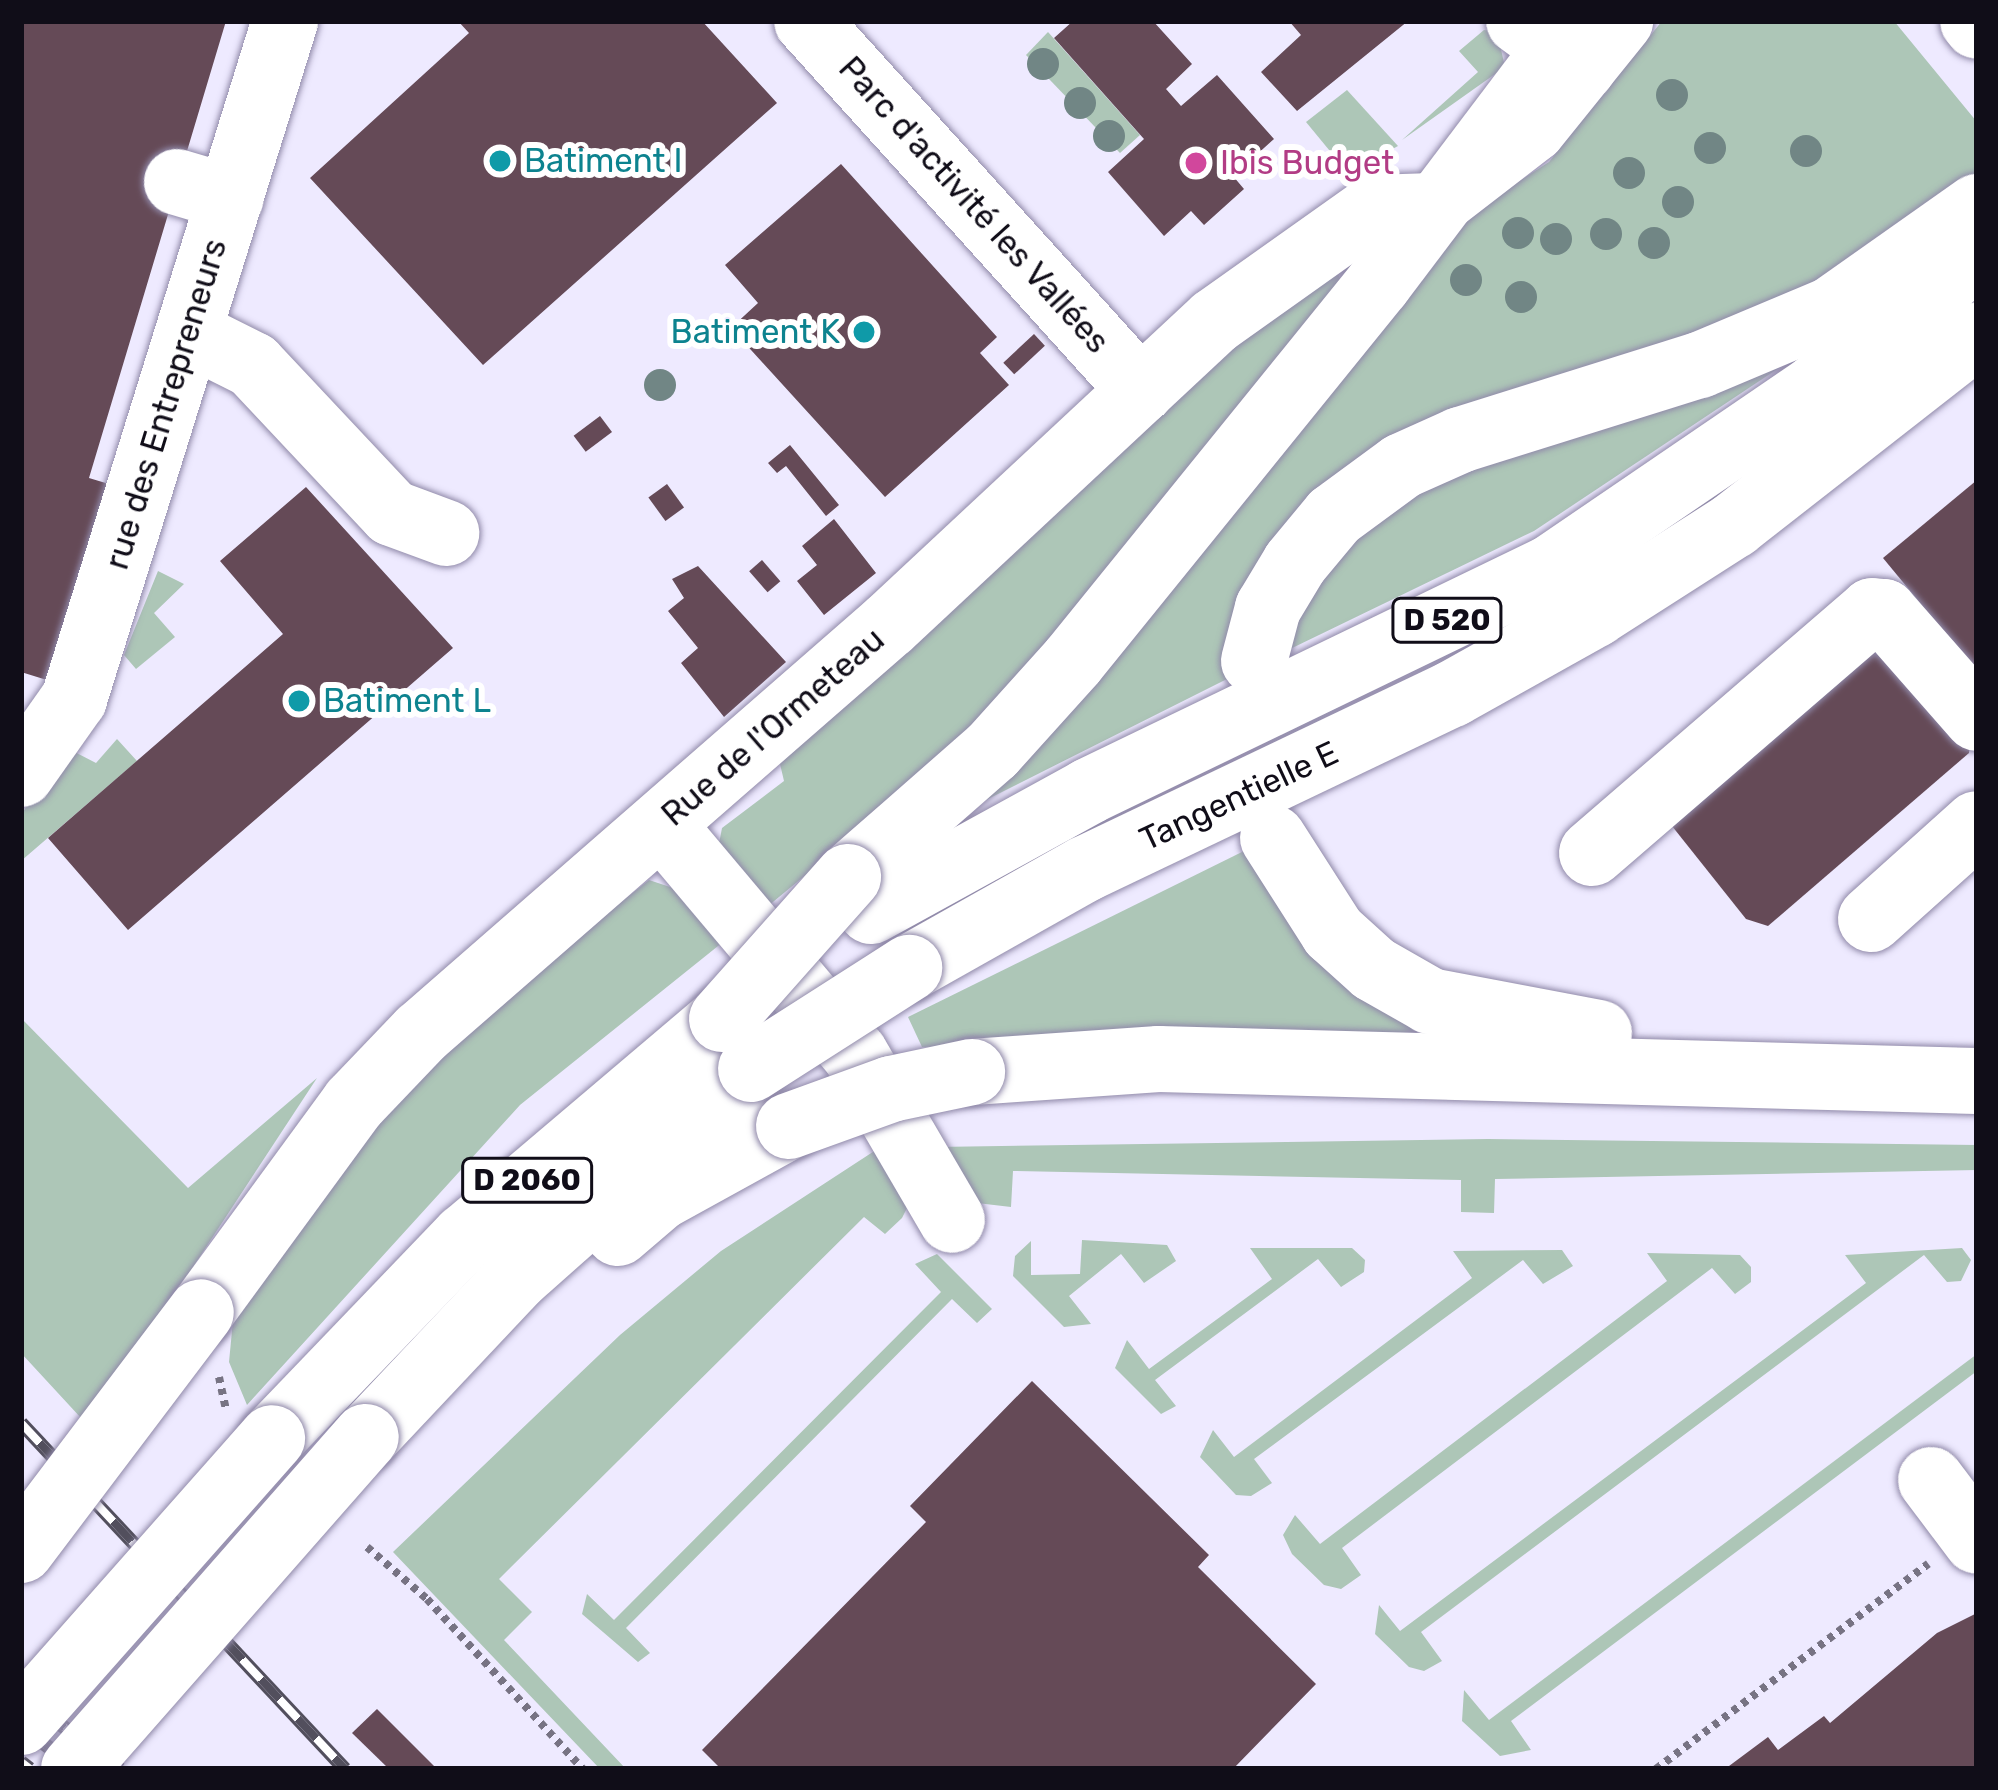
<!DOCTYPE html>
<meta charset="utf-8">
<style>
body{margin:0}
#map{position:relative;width:1998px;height:1790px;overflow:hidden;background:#eeeaff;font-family:Rubik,sans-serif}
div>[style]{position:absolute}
.green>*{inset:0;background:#adc6b7}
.building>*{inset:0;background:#654a57;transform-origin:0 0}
.path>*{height:8px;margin-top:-4px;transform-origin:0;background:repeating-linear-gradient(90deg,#777383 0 6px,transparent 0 12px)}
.roads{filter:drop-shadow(0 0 3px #918aaa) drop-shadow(0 0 3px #918aaa)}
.minor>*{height:66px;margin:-33px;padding:0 33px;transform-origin:33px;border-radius:33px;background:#fff}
.major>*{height:66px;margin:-33px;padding:0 33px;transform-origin:33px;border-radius:33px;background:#fff}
.rail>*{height:14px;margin-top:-7px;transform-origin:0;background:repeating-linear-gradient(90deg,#fff 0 27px,#524f5d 0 54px);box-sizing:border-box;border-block:3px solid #524f5d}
.bridges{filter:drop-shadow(0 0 3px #918aaa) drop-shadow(0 0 3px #918aaa)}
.minor-bridge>*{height:66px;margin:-33px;padding:0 33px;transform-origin:33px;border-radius:33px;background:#fff}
.major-bridge>*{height:66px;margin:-33px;padding:0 33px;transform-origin:33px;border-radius:33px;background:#fff}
.trees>*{width:32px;height:32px;margin:-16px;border-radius:50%;background:#718685}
.dots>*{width:33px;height:33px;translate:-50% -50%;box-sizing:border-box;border:6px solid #fff;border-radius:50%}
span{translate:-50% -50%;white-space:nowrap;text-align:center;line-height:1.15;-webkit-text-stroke:12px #fff;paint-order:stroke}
.shield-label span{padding:3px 9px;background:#fff;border:3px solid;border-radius:9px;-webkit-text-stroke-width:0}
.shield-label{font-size:30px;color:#100d18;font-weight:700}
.culture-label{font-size:33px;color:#0d838f}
.left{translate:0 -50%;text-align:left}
.right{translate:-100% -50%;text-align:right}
.hotel-label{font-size:33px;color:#b23c85}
.street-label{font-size:33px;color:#100d18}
.frame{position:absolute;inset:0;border:24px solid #100d18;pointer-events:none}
</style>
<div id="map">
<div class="green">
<div style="clip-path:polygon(1662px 21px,1894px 21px,1977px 122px,1977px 175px,1787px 305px,1425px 429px,1233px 676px,980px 803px,1459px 220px,1549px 162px)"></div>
<div style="clip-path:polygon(1484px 30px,1497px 32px,1505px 67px,1402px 140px,1478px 72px,1459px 51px)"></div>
<div style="clip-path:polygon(1048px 32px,1140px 135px,1120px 153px,1026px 55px)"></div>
<div style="clip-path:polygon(1347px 90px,1398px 146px,1348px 173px,1306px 122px)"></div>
<div style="clip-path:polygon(1338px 274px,1345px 291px,984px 728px,762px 911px,718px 849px,722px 828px,784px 781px,780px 764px,1169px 404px,1269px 314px)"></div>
<div style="clip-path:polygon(1827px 336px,1534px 531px,1286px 651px,1317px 569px,1408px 486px)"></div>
<div style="clip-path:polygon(158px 571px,184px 584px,154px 613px,175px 637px,136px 669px,124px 655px)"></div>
<div style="clip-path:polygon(117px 739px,137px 761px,21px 861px,21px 815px,65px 747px,96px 763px)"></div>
<div style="clip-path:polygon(1248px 849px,1448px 1035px,922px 1047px,908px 1017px)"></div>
<div style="clip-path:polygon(649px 880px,676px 889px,728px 938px,520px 1105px,247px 1405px,229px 1362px,234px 1310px,395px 1100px,505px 994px)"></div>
<div style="clip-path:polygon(21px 1018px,188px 1188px,317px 1078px,153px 1328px,81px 1418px,21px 1353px)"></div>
<div style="clip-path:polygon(1488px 1139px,1977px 1145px,1977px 1170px,1495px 1179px,1494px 1213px,1461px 1212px,1461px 1180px,1013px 1171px,1011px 1207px,977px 1203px,936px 1147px)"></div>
<div style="clip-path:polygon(882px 1146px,909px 1204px,902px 1218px,885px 1234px,864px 1217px,499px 1579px,532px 1612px,504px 1640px,626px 1769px,600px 1769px,393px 1552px,620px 1335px,721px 1251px)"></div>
<div style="clip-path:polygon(1082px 1240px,1167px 1245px,1176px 1261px,1144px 1283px,1121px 1254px,1069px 1296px,1091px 1324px,1064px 1327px,1013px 1276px,1015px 1256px,1031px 1241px,1031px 1275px,1080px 1274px)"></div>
<div style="clip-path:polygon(1250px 1248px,1352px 1248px,1365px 1260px,1364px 1272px,1341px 1287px,1318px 1259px,1155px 1380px,1176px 1406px,1161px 1414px,1115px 1368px,1127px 1340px,1149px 1369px,1272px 1279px)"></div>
<div style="clip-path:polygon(1962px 1248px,1971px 1260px,1961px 1281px,1947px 1282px,1924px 1255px,1421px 1632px,1442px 1661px,1424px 1671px,1409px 1667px,1375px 1634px,1379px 1605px,1400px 1631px,1866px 1283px,1845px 1255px)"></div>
<div style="clip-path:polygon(1562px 1250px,1573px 1266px,1543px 1284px,1523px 1260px,1254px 1459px,1272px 1483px,1251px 1496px,1236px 1495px,1200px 1457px,1213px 1430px,1234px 1457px,1472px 1278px,1453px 1251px)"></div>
<div style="clip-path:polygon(1647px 1253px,1740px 1255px,1751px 1267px,1751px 1282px,1735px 1294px,1712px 1268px,1342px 1548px,1361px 1575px,1341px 1589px,1324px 1585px,1292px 1554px,1283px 1535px,1295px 1515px,1320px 1544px,1667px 1281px)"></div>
<div style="clip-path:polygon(937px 1254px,992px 1309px,977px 1323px,952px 1299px,626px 1628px,650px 1653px,638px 1662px,582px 1614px,587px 1594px,614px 1620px,941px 1292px,915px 1264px)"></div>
<div style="clip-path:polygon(1977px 1354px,1977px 1371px,1511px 1721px,1531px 1750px,1500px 1756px,1462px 1721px,1464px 1690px,1489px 1720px)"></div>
</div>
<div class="building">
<div style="clip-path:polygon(21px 21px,226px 21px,89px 478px,122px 488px,63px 685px,21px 672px)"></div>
<div style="clip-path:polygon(458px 21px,702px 21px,777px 103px,483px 365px,310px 178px,469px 33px)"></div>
<div style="clip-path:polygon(1073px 21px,1153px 21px,1192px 64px,1166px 89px,1181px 106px,1217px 75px,1274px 139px,1233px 176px,1244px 189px,1204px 225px,1191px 211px,1164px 236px,1108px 172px,1144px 139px,1054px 38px)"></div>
<div style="clip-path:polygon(1289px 21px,1408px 21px,1297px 111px,1261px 72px,1301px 35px)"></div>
<div style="clip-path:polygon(841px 164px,997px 337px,980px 353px,1009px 385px,885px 497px,731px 328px,758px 303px,725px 265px)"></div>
<div style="left:1034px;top:334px;width:16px;height:42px;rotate:47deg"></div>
<div style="left:600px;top:416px;width:20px;height:33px;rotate:53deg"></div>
<div style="clip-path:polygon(790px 445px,839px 505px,826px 516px,786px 466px,777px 473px,768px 463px)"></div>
<div style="clip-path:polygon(1977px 480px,1977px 672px,1883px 558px)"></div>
<div style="left:667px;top:484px;width:29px;height:23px;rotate:54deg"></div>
<div style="clip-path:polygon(306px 487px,453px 648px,128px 930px,48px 838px,283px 634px,220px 561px)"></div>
<div style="clip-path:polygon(834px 519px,876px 573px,824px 615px,797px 581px,817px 565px,802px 546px)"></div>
<div style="left:762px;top:560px;width:28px;height:17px;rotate:49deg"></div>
<div style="clip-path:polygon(698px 566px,786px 662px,724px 717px,681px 663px,698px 648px,668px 611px,684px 598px,672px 579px)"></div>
<div style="clip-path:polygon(1882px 631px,1971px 730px,1969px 753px,1768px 926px,1746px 919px,1668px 821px)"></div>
<div style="clip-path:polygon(1032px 1381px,1209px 1555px,1198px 1567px,1316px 1684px,1233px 1769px,721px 1769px,702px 1750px,926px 1522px,910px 1506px)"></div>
<div style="clip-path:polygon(1977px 1613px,1977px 1769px,1725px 1769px,1768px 1737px,1778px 1750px,1824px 1716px,1830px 1723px,1937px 1633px)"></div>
<div style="clip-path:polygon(377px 1709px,437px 1769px,389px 1769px,352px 1733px)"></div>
</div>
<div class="path">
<div style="left:219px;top:1377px;width:33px;rotate:78deg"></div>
<div style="left:367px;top:1547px;width:79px;rotate:40.9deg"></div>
<div style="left:427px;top:1599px;width:231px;rotate:47.5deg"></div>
<div style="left:1656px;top:1769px;width:341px;rotate:-37deg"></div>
</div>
<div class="roads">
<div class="minor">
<div style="left:807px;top:21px;width:498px;rotate:47.9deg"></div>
<div style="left:1519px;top:21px;width:79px;rotate:36.3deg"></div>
<div style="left:177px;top:182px;width:56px;rotate:16.5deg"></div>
<div style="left:189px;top:333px;width:72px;rotate:26.6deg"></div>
<div style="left:253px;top:365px;width:203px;rotate:46.8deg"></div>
<div style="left:392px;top:513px;width:58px;rotate:20.3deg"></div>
<div style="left:21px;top:774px;width:92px;rotate:-54.8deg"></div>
<div style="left:74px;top:699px;width:710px;rotate:-72.71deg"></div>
<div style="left:662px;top:825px;width:299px;rotate:49.9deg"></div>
<div style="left:855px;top:1054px;width:192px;rotate:59.7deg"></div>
<div style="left:1592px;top:853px;width:370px;rotate:-40.8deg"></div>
<div style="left:1872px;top:611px;width:12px;rotate:5deg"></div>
<div style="left:1884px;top:612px;width:141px;rotate:48.7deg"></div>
<div style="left:1871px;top:919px;width:142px;rotate:-41.9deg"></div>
<div style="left:201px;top:1312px;width:259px;rotate:-53.8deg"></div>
<div style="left:354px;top:1103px;width:97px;rotate:-46.3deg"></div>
<div style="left:421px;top:1033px;width:622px;rotate:-41.09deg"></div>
<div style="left:890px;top:624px;width:444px;rotate:-43deg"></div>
<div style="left:1215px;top:321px;width:195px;rotate:-35.4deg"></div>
<div style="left:1374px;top:208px;width:59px;rotate:-1.9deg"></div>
<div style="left:1433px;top:206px;width:126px;rotate:-37.6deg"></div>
<div style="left:1533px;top:129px;width:139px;rotate:-51.1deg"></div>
<div style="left:1931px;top:1480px;width:76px;rotate:53deg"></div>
</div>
<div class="major">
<div style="left:1973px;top:21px;width:6px;rotate:51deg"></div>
<div style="left:1254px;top:661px;width:55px;rotate:-75.2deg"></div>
<div style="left:1268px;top:608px;width:52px;rotate:-59deg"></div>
<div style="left:1295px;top:563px;width:61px;rotate:-50.3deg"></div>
<div style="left:1334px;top:516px;width:84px;rotate:-36.3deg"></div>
<div style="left:1402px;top:466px;width:64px;rotate:-24.1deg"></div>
<div style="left:1460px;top:440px;width:251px;rotate:-17.4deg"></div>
<div style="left:1700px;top:365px;width:142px;rotate:-22.8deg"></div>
<div style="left:1831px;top:310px;width:179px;rotate:-35.2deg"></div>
<div style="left:1273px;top:838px;width:112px;rotate:57.4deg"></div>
<div style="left:1333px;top:932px;width:55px;rotate:42.1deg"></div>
<div style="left:1374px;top:969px;width:64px;rotate:29.7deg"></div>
<div style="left:1430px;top:1001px;width:172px;rotate:10.7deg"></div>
<div style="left:848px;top:877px;width:191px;rotate:-41.2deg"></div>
<div style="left:992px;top:751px;width:121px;rotate:-48deg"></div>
<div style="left:1073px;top:661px;width:486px;rotate:-51deg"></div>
<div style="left:1379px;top:283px;width:328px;rotate:-52.9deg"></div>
<div style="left:871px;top:911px;width:249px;rotate:-28.8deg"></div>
<div style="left:1089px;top:791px;width:513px;rotate:-25.77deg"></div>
<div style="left:1551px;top:568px;width:321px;rotate:-34.3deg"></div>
<div style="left:1816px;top:387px;width:208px;rotate:-39.1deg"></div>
<div style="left:909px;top:968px;width:202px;rotate:-29.4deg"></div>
<div style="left:1085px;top:869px;width:407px;rotate:-25.5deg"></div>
<div style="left:1452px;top:694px;width:164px;rotate:-29.2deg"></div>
<div style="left:1595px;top:614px;width:165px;rotate:-32.6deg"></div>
<div style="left:1734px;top:525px;width:308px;rotate:-38deg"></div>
<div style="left:972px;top:1072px;width:187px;rotate:-4deg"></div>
<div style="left:1159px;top:1059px;width:818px;rotate:1.54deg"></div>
<div style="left:618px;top:1233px;width:55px;rotate:-40.6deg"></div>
<div style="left:660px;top:1197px;width:147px;rotate:-28.8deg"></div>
<div style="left:366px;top:1437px;width:220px;rotate:-46.7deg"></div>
<div style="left:517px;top:1277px;width:313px;rotate:-41.6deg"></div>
<div style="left:272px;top:1438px;width:279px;rotate:-46.2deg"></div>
<div style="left:465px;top:1237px;width:337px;rotate:-40.3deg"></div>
</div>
</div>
<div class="rail">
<div style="left:21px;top:1423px;width:474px;rotate:46.9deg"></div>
<div style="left:21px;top:1695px;width:124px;rotate:36.8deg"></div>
<div style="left:21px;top:1726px;width:71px;rotate:37.5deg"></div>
<div style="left:21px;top:1762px;width:11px;rotate:38deg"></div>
</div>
<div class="bridges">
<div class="minor-bridge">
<div style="left:21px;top:1550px;width:298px;rotate:-52.9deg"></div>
</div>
<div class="major-bridge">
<div style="left:722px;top:1019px;width:190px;rotate:-48.4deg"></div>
<div style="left:751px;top:1069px;width:188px;rotate:-32.6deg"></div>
<div style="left:789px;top:1126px;width:109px;rotate:-19.9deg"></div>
<div style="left:891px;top:1089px;width:83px;rotate:-11.9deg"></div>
<div style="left:21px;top:1722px;width:379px;rotate:-48.5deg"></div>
<div style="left:74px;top:1769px;width:442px;rotate:-48.7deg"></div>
</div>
</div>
<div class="trees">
<div style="left:1043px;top:64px"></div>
<div style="left:1672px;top:95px"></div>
<div style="left:1080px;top:103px"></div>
<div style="left:1109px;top:136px"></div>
<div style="left:1710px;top:148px"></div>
<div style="left:1806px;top:151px"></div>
<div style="left:1629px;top:173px"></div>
<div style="left:1678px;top:202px"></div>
<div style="left:1518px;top:233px"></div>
<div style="left:1606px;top:234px"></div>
<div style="left:1556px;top:239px"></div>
<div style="left:1654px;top:243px"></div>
<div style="left:1466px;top:280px"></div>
<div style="left:1521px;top:297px"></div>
<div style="left:660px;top:385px"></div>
</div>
<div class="dots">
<div style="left:500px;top:161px;background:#0f9aa8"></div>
<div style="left:1196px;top:163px;background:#d1479c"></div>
<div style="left:864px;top:332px;background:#0f9aa8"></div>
<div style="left:299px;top:701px;background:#0f9aa8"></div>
</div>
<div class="shield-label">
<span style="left:1447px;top:620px">D 520</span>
<span style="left:527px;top:1180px">D 2060</span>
</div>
<div class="culture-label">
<span class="left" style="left:524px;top:161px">Batiment I</span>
<span class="right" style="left:840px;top:332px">Batiment K</span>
<span class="left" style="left:323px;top:701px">Batiment L</span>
</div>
<div class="hotel-label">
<span class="left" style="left:1220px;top:163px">Ibis Budget</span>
</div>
<div class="street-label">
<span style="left:974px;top:205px;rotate:48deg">Parc d'activité les Vallées</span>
<span style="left:166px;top:404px;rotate:-73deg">rue des Entrepreneurs</span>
<span style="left:773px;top:727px;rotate:-41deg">Rue de l'Ormeteau</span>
<span style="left:1239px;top:796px;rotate:-25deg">Tangentielle E</span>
</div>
<div class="frame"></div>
</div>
